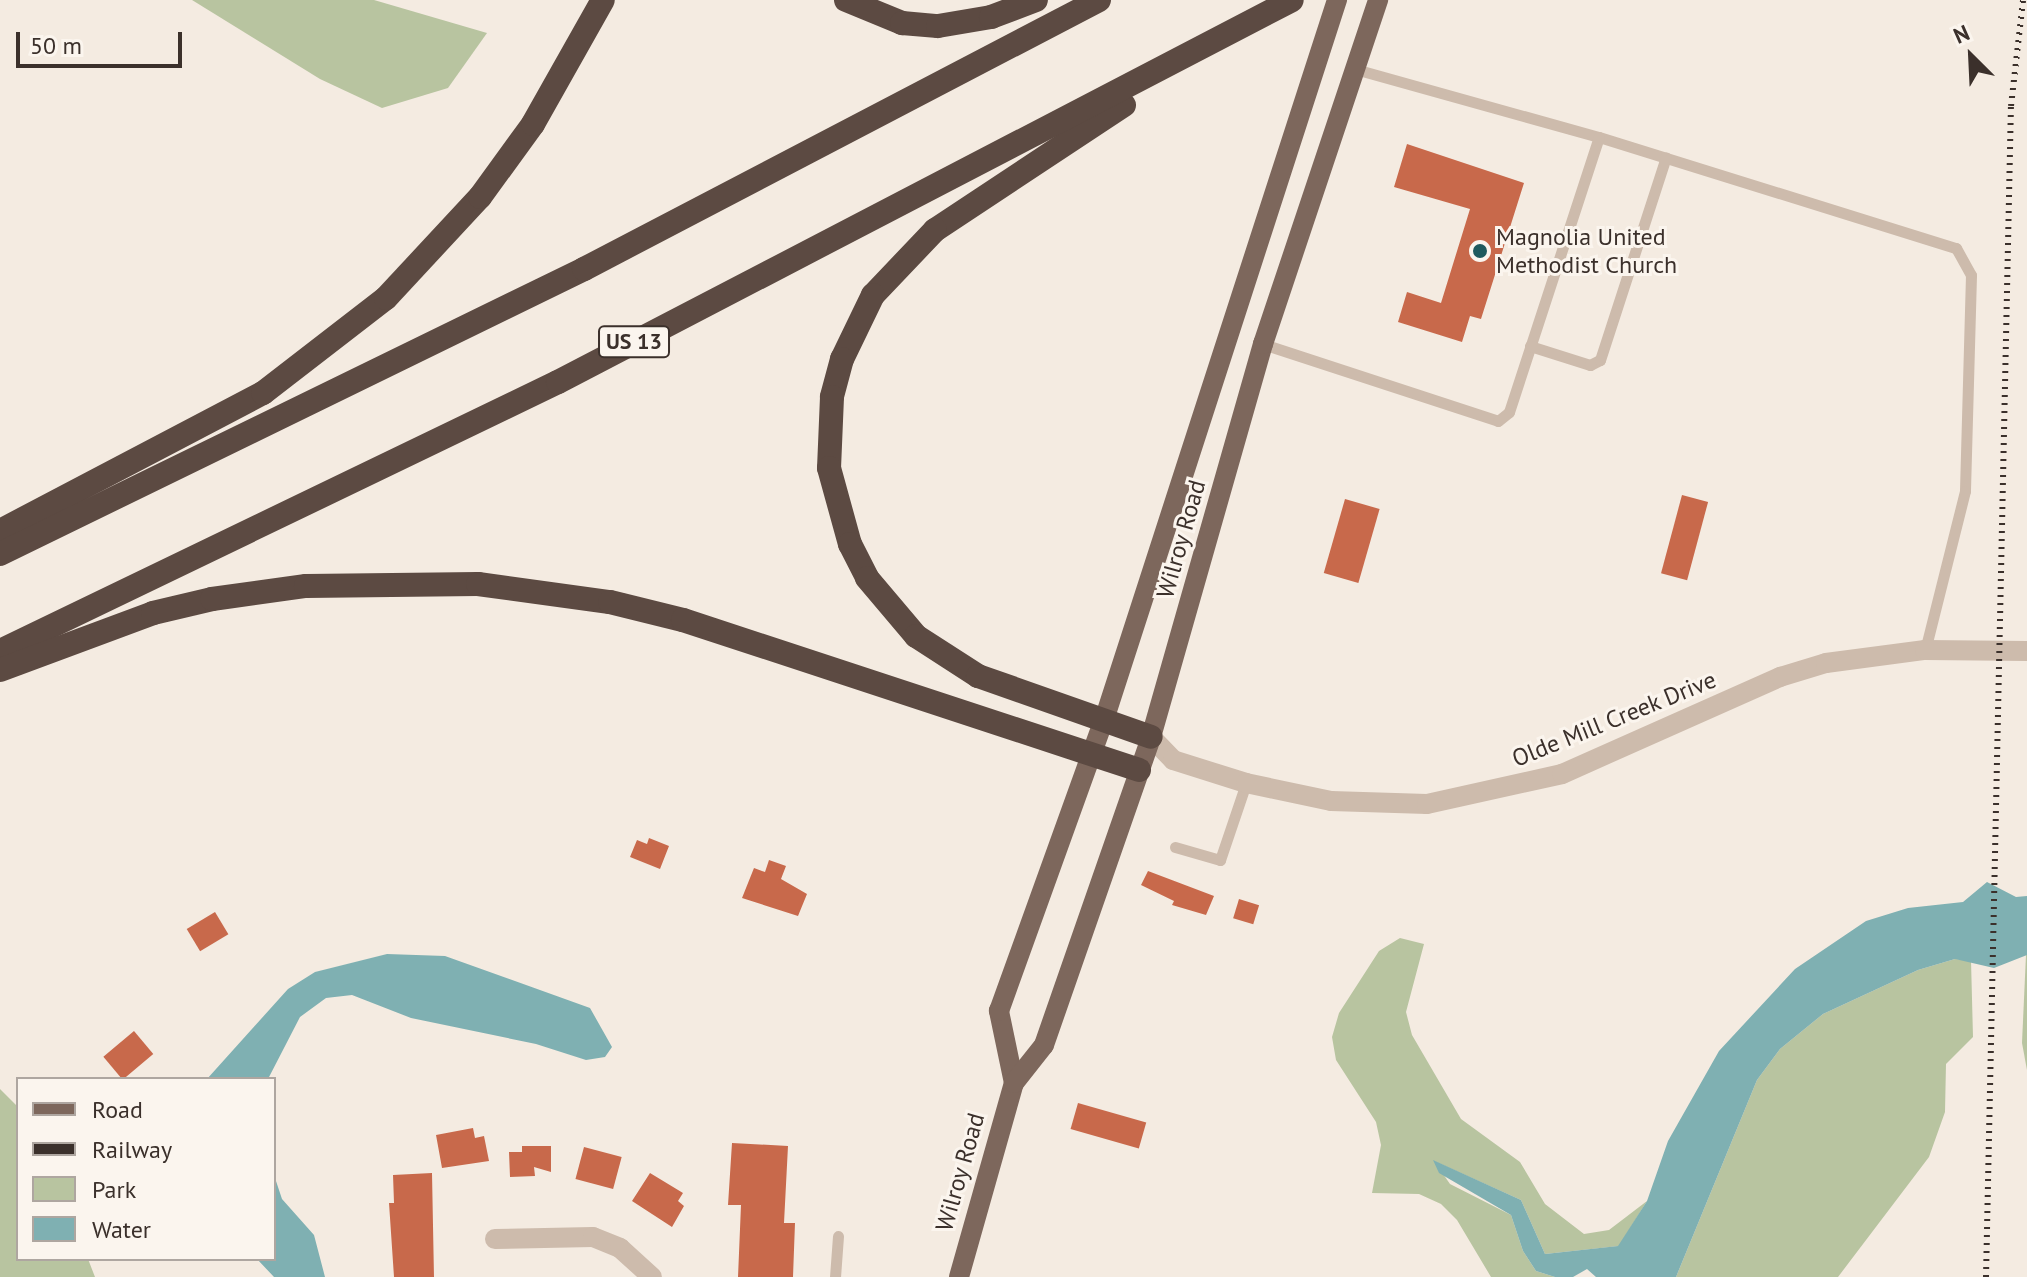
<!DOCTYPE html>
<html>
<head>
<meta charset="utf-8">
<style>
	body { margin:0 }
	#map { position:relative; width:2027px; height:1277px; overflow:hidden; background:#f4ebe1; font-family:"PT Sans",sans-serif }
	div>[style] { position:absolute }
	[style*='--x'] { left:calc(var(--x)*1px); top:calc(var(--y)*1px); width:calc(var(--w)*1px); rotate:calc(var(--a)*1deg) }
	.green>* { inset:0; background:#b8c4a0 }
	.water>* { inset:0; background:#7fb0b2 }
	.building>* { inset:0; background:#c8694b; transform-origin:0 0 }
	.lane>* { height:11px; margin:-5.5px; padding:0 5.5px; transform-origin:5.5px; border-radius:5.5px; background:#cdbbac }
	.street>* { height:20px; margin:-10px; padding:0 10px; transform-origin:10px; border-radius:10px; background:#cdbbac }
	.primary>* { height:20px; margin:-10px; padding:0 10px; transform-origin:10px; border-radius:10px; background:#7d675c }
	.highway>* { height:24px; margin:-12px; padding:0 12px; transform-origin:12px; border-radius:12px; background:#5c4a42 }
	.rail>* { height:6px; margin-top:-3px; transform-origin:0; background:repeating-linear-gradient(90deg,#3b302b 0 2px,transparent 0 8px) }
	.dots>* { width:22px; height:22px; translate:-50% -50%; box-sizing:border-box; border:4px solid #fbf5ee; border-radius:50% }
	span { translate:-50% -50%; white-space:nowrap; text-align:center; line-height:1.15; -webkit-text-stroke:6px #fbf5ee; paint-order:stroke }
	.shield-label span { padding:2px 6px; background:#fbf5ee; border:2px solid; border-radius:6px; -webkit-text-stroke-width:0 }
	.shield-label { font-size:22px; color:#3b302b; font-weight:700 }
	.poi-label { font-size:24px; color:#3b302b }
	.left { translate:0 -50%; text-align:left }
	.street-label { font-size:24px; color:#3b302b }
	.legend { position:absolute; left:16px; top:1077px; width:260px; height:184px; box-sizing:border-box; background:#fbf5ee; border:2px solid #aea6a0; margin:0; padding:10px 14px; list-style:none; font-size:24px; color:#3b302b }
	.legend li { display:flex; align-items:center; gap:16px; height:40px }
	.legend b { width:40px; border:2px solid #aea6a0 }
	.north { position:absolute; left:1931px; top:16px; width:80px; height:80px; -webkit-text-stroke:6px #fbf5ee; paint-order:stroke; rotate:336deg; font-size:22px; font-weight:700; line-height:32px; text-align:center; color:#3b302b }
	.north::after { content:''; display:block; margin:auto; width:28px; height:36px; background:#3b302b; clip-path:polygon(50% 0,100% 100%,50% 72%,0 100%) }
	.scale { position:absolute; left:16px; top:32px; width:166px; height:36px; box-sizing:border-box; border:4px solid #3b302b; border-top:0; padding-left:10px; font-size:24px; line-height:28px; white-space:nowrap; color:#3b302b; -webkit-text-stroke:6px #fbf5ee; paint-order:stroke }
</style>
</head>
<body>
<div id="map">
	<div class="green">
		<i style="clip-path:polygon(192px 0,374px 0,487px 33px,448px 88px,382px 108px,320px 79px)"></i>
		<i style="clip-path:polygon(1400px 938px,1424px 944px,1406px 1012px,1412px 1035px,1461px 1119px,1520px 1162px,1545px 1204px,1584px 1234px,1609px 1230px,1647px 1201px,1619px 1246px,1545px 1254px,1521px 1200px,1434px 1161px,1450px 1184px,1511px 1215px,1523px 1251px,1536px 1271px,1555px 1277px,1491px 1277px,1457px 1220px,1441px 1204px,1419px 1194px,1372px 1193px,1381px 1145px,1376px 1122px,1336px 1060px,1332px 1037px,1339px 1013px,1379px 951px)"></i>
		<i style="clip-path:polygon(2026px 955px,2027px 955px,2027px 1070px,2022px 1043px)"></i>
		<i style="clip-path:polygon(1955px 959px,1971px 960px,1973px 1037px,1946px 1064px,1945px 1112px,1929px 1157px,1838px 1277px,1676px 1277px,1757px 1080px,1780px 1049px,1823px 1014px,1918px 970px)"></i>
		<i style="clip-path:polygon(0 1089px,18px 1107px,18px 1259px,88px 1259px,95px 1277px,0 1277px)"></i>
	</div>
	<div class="water">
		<i style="clip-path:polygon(1987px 882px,2016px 897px,2027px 896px,2027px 955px,1994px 968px,1955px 959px,1918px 970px,1823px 1014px,1780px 1049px,1757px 1080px,1676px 1277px,1596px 1277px,1587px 1269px,1573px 1277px,1555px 1277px,1536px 1271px,1523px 1251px,1511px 1215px,1439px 1173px,1433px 1160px,1521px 1200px,1545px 1254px,1618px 1246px,1647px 1201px,1668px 1141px,1719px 1051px,1795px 969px,1866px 921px,1908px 908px,1963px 902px)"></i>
		<i style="clip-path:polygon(387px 954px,445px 956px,590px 1008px,612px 1047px,605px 1057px,586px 1060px,536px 1044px,411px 1018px,352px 995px,326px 998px,300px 1017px,268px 1079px,207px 1079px,288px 989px,315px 972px)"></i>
		<i style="clip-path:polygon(274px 1175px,282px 1199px,314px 1235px,325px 1277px,274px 1277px,257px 1259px,274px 1259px)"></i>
	</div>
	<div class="building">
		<i style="clip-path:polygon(1407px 144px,1524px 183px,1481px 319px,1470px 316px,1462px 342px,1398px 322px,1407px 292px,1441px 303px,1470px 209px,1394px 187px)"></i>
		<i style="left:1682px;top:495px;width:27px;height:81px;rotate:15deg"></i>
		<i style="left:1345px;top:499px;width:36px;height:77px;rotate:16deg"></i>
		<i style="clip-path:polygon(649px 838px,669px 846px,660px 869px,630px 857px,637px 840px,647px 844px)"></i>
		<i style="clip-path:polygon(769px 860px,786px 866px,781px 879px,807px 894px,798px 916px,742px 898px,754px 868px,765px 872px)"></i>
		<i style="clip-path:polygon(1148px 871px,1214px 896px,1206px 915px,1172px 905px,1174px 901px,1141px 885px)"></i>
		<i style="left:1239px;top:899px;width:21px;height:20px;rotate:17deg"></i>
		<i style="left:215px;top:912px;width:26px;height:33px;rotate:59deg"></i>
		<i style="left:134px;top:1031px;width:30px;height:40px;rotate:50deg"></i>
		<i style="left:1078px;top:1103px;width:71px;height:27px;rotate:16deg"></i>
		<i style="clip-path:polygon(473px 1128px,475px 1138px,484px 1136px,489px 1161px,442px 1168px,436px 1135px)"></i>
		<i style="clip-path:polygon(732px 1143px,788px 1146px,784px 1223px,795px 1223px,793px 1277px,738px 1277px,741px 1205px,728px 1205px)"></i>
		<i style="clip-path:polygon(522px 1146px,551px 1146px,551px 1172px,534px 1167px,535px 1176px,510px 1177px,509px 1152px,522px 1152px)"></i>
		<i style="left:584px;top:1147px;width:39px;height:33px;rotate:15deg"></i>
		<i style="clip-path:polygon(432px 1173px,434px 1277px,394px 1277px,389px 1203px,394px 1203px,393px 1175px)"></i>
		<i style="clip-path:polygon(650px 1173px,683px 1193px,678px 1201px,684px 1206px,672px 1227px,632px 1201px)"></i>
	</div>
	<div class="lane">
		<i style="--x:1355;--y:69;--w:253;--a:15.6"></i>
		<i style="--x:1599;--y:137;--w:374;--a:17.3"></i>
		<i style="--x:1956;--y:248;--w:31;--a:61"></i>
		<i style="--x:1971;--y:275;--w:216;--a:91.6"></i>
		<i style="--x:1965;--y:491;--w:164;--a:104.1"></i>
		<i style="--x:1263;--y:344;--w:247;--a:18.1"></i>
		<i style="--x:1498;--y:421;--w:14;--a:-39"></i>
		<i style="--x:1509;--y:412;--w:289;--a:-71.9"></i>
		<i style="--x:1530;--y:346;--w:63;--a:17.6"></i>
		<i style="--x:1590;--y:365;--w:11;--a:-27"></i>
		<i style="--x:1600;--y:360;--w:213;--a:-72"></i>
		<i style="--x:1175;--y:847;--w:47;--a:16.1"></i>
		<i style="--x:1220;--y:860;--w:81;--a:-71.3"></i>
		<i style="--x:835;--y:1277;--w:41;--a:-85.8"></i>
	</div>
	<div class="street">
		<i style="--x:1151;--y:737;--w:32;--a:46"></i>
		<i style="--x:1173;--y:760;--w:77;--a:17.5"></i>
		<i style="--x:1246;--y:783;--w:87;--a:12"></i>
		<i style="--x:1331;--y:801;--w:96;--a:1.8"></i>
		<i style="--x:1427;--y:804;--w:138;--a:-12.5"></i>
		<i style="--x:1562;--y:774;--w:239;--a:-24"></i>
		<i style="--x:1780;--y:677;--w:48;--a:-16.9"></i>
		<i style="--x:1826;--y:663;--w:100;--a:-7.5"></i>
		<i style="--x:1925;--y:650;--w:102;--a:0.6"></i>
		<i style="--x:495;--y:1239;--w:98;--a:-1.2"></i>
		<i style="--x:593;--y:1237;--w:29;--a:22"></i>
		<i style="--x:620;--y:1248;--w:43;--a:42.2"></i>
	</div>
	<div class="primary">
		<i style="--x:1014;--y:1083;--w:74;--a:-101.8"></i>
		<i style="--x:999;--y:1011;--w:309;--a:-70.2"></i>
		<i style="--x:1104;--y:720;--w:757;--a:-72.07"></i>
		<i style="--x:959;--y:1277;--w:202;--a:-74.2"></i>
		<i style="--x:1014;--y:1083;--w:48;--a:-51.7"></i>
		<i style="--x:1044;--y:1045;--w:326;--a:-70.8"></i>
		<i style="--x:1151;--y:737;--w:409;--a:-74.1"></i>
		<i style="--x:1263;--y:344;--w:363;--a:-71.5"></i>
	</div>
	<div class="highway">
		<i style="--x:846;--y:0;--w:61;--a:22.3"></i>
		<i style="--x:902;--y:23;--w:36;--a:5"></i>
		<i style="--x:938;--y:26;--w:54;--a:-9.6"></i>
		<i style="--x:991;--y:17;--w:48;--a:-20.7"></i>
		<i style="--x:1124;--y:105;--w:227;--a:146.5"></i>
		<i style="--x:935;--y:230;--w:90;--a:133.6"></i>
		<i style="--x:873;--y:295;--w:71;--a:115.8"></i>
		<i style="--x:842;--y:359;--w:39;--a:105"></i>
		<i style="--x:832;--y:397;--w:71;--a:92.4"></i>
		<i style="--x:829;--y:468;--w:79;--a:74.6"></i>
		<i style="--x:850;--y:544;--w:38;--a:63"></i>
		<i style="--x:867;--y:578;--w:76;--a:49.8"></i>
		<i style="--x:916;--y:636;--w:74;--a:32.8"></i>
		<i style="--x:978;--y:676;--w:183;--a:19.4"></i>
		<i style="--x:0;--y:531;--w:297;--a:-27.7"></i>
		<i style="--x:263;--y:393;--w:155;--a:-37.7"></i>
		<i style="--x:386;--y:298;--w:138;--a:-47.1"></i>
		<i style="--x:480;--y:197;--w:90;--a:-54"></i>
		<i style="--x:533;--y:124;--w:142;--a:-60.6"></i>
		<i style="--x:0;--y:554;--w:650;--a:-26.01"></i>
		<i style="--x:584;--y:269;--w:581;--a:-27.58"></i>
		<i style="--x:0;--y:651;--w:619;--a:-25.74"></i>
		<i style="--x:558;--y:382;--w:827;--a:-27.49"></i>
		<i style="--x:0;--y:670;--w:163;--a:-20.4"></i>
		<i style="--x:153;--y:613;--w:61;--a:-13.3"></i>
		<i style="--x:212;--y:599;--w:95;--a:-7.9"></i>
		<i style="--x:306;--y:586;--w:172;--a:-0.7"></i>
		<i style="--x:478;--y:584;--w:133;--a:7.8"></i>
		<i style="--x:610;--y:602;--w:75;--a:13.9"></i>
		<i style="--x:683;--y:620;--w:480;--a:18.2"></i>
	</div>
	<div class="rail">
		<i style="--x:1986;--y:1277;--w:1171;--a:-88.78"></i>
		<i style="--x:2011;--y:106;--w:107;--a:-83.5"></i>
	</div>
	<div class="dots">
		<i style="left:1480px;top:251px;background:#1f5a5e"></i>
	</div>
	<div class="shield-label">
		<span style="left:634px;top:342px">US 13</span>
	</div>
	<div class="poi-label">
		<span class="left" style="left:1496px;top:251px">Magnolia United<br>Methodist Church</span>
	</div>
	<div class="street-label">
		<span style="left:1181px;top:539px;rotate:-74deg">Wilroy Road</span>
		<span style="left:1614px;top:719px;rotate:-22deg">Olde Mill Creek Drive</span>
		<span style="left:960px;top:1172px;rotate:-74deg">Wilroy Road</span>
	</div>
	<ul class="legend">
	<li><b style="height:10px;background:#7d675c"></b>Road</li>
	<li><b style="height:10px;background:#3b302b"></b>Railway</li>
	<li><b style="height:22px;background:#b8c4a0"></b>Park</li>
	<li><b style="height:22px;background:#7fb0b2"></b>Water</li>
	</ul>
	<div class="north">N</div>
	<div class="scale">50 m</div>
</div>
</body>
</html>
